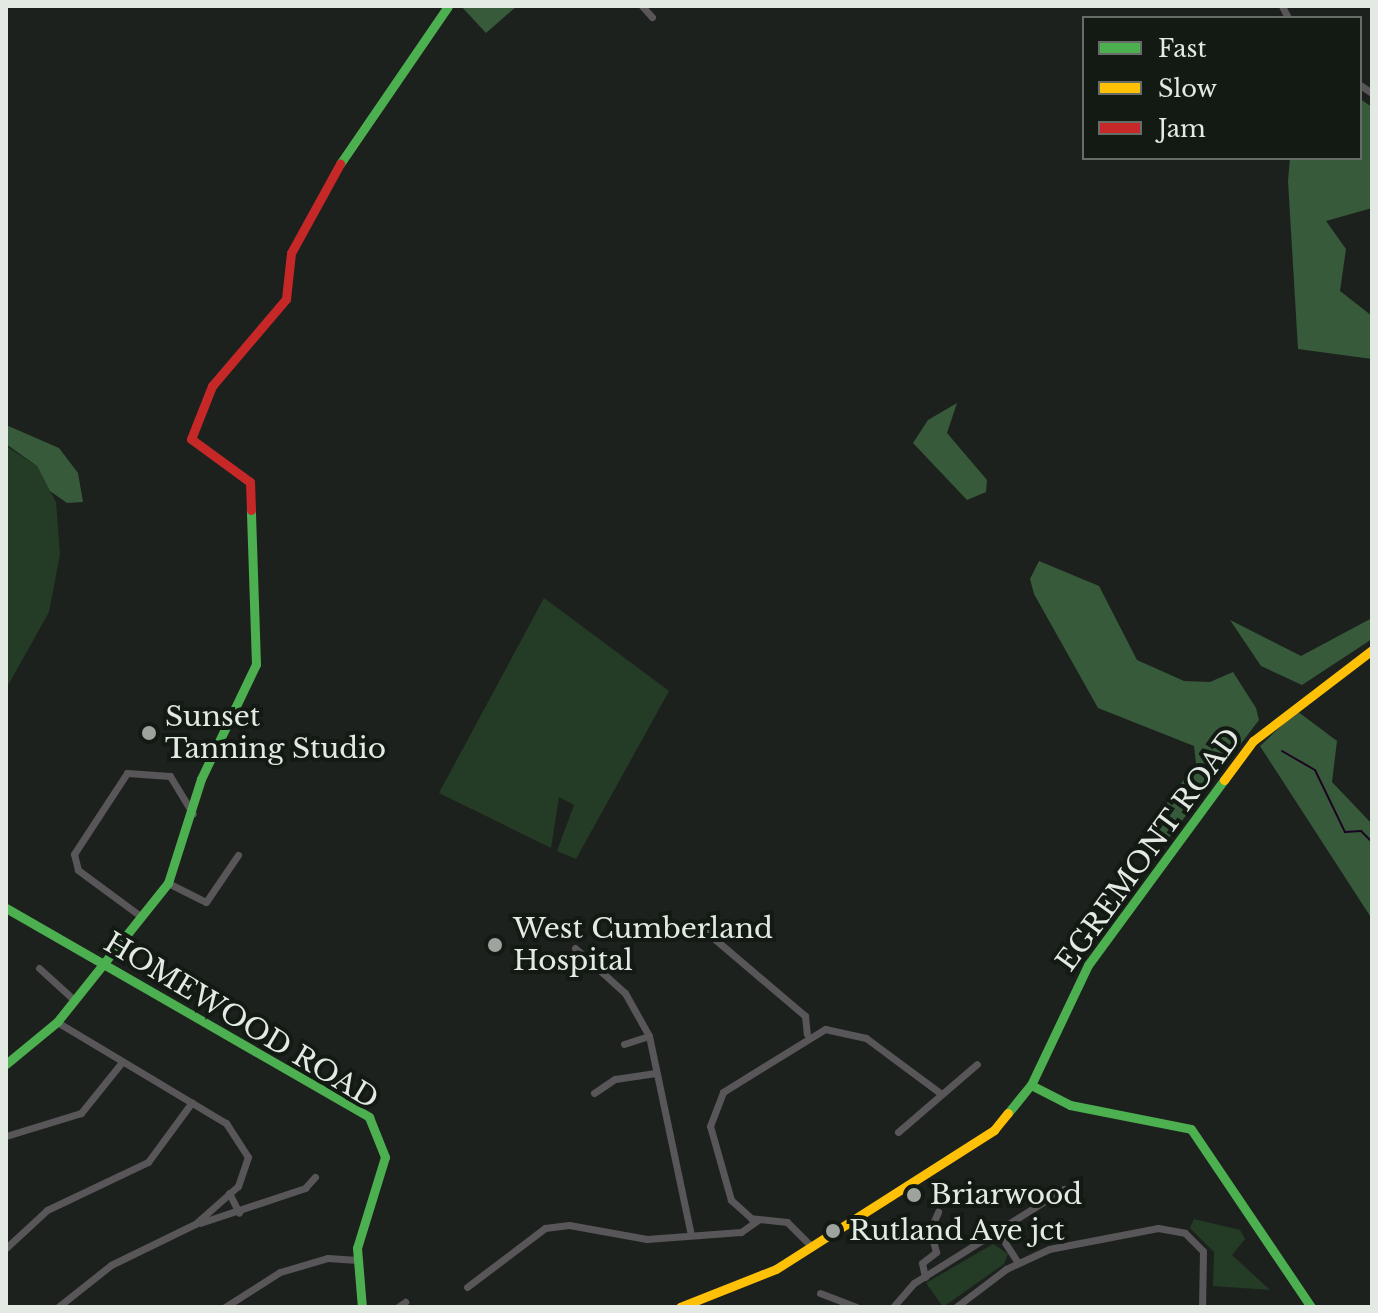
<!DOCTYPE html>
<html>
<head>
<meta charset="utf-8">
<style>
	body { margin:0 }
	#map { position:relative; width:1378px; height:1313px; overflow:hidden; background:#1d211d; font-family:"Libre Baskerville",serif }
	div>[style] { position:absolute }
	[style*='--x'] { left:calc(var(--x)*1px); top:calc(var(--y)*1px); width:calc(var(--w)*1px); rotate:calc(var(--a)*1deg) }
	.green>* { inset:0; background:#243b26 }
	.forest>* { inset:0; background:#375a3a }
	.stream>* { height:2px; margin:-1px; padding:0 1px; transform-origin:1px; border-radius:1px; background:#1a0420 }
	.street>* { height:7px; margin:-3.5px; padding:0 3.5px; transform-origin:3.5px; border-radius:3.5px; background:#585658 }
	.fast>* { height:9px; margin:-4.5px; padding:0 4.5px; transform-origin:4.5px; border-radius:4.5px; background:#4caf50 }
	.slow>* { height:9px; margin:-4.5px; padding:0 4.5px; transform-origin:4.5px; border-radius:4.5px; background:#ffc107 }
	.jam>* { height:9px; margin:-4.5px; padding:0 4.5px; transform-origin:4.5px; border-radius:4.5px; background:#c62828 }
	.dots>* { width:22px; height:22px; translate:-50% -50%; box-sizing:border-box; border:4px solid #121a13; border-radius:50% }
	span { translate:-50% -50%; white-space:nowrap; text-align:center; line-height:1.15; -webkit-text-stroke:8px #121a13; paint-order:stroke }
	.poi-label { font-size:28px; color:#e3e9e3 }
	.left { translate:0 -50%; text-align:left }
	.street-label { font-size:28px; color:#e3e9e3 }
	.frame { position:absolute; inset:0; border:8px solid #e3e9e3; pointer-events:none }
	.legend { position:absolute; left:1082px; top:16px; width:280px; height:144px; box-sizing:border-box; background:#121a13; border:2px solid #666d66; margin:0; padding:10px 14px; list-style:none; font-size:24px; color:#e3e9e3 }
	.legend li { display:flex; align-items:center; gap:16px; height:40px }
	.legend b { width:40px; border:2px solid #666d66 }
</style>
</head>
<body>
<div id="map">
	<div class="green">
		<i style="clip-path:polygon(6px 446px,37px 466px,56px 502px,60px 554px,49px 612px,6px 689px)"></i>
		<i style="clip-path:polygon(544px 598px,669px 691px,576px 859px,557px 851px,574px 805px,559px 797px,551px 848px,439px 793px)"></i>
		<i style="clip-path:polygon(1194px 1219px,1240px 1230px,1245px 1239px,1232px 1255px,1270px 1290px,1213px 1286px,1214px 1252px,1190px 1228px)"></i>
		<i style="clip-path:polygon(993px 1244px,1008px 1254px,1004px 1264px,943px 1307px,926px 1283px)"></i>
	</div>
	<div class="forest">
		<i style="clip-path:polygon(461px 6px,517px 6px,486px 33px)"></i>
		<i style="clip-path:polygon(1360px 99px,1372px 107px,1372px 208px,1326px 221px,1346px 249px,1340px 291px,1372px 316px,1372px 359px,1298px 349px,1288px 181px,1290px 158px,1360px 158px)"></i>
		<i style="clip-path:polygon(957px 403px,947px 433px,987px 480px,986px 492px,967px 500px,913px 443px,928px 420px)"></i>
		<i style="clip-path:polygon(6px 425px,59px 448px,78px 473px,83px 502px,67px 503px,50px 491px,37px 466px,6px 444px)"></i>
		<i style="clip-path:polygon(1039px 561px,1099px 586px,1137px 660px,1184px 681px,1210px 682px,1233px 672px,1256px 708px,1259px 720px,1168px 839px,1153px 840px,1150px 827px,1196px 763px,1194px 746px,1098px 708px,1034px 594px,1030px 579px)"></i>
		<i style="clip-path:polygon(1372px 618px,1372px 639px,1302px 685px,1261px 666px,1230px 620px,1301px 656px)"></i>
		<i style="clip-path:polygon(1297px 711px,1337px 741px,1332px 782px,1372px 824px,1372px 919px,1260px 746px)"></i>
	</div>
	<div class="stream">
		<i style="--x:1282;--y:751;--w:38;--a:30"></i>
		<i style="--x:1315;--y:770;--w:69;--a:64.2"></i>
		<i style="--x:1345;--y:832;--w:16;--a:-4"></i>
		<i style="--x:1361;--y:831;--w:16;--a:45"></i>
	</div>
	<div class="street">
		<i style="--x:642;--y:6;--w:15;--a:48"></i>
		<i style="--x:1282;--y:6;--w:13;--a:63"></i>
		<i style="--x:1360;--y:85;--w:14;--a:34"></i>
		<i style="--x:168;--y:883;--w:42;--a:26.6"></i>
		<i style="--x:206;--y:902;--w:57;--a:-55.8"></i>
		<i style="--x:139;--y:915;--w:76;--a:-143.6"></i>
		<i style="--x:78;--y:870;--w:16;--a:-104"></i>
		<i style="--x:74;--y:854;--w:97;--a:-56.8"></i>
		<i style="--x:127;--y:773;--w:43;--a:4"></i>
		<i style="--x:170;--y:776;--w:44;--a:58.8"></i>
		<i style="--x:697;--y:924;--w:142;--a:40.4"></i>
		<i style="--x:805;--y:1016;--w:18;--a:84"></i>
		<i style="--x:575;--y:948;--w:67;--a:42"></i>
		<i style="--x:625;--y:993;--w:49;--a:60.8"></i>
		<i style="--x:649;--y:1036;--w:203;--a:78.1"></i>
		<i style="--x:39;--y:968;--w:47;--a:42.4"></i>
		<i style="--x:57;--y:1022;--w:197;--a:30.9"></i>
		<i style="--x:226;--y:1123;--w:40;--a:57.1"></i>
		<i style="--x:248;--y:1157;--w:31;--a:109"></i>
		<i style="--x:238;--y:1186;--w:57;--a:138.5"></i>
		<i style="--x:195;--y:1224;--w:93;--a:154"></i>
		<i style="--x:111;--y:1265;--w:68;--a:141.6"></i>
		<i style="--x:624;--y:1044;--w:26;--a:-18"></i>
		<i style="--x:594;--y:1093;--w:25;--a:-34"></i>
		<i style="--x:615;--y:1079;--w:41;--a:-8.3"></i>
		<i style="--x:898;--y:1132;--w:104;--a:-40.7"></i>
		<i style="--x:6;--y:1136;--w:78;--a:-17"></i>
		<i style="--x:81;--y:1113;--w:65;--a:-51.2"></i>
		<i style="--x:229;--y:1193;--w:22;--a:63"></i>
		<i style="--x:200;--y:1223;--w:111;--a:-18.4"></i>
		<i style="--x:305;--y:1188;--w:15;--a:-48"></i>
		<i style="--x:1000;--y:1235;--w:33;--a:57"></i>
		<i style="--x:812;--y:1247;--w:35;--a:-135"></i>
		<i style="--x:787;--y:1222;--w:36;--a:-174"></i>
		<i style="--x:751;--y:1218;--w:27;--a:-138"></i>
		<i style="--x:731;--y:1200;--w:77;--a:-105.8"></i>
		<i style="--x:710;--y:1126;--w:36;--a:-69"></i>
		<i style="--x:723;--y:1092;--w:120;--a:-31.7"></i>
		<i style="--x:825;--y:1029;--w:42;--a:12.4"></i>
		<i style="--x:866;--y:1038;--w:92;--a:36.6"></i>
		<i style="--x:6;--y:1248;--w:56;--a:-42.8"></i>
		<i style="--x:47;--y:1210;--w:112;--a:-25.4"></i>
		<i style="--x:148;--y:1162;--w:74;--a:-53.7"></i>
		<i style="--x:925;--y:1277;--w:14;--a:-102"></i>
		<i style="--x:922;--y:1263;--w:18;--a:-38"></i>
		<i style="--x:936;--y:1252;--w:23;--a:-105"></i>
		<i style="--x:930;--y:1230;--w:20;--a:-66"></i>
		<i style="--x:467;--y:1287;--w:98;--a:-37.1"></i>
		<i style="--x:545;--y:1228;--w:24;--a:-7"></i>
		<i style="--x:569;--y:1225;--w:79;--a:10.2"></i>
		<i style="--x:647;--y:1239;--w:94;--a:-4.3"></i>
		<i style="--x:741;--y:1232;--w:21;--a:-35"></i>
		<i style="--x:820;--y:1293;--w:39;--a:21"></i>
		<i style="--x:225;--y:1307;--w:65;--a:-32.5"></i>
		<i style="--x:280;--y:1272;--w:50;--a:-16.3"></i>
		<i style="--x:328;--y:1258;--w:29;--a:4"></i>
		<i style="--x:398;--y:1307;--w:9;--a:-36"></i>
		<i style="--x:893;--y:1307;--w:32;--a:-49"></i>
		<i style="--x:914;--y:1283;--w:177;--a:-32.1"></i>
		<i style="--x:956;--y:1307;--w:63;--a:-37.2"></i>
		<i style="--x:1006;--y:1269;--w:47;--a:-24.9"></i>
		<i style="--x:1049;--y:1249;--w:111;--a:-10.9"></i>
		<i style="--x:1158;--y:1228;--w:27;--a:10"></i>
		<i style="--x:1185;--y:1233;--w:25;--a:45"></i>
		<i style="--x:1203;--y:1251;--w:56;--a:91"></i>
	</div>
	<div class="fast">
		<i style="--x:340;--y:164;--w:191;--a:-55.6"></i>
		<i style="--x:6;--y:908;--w:419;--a:29.9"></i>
		<i style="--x:369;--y:1117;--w:43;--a:68.2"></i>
		<i style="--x:385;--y:1157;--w:95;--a:107.1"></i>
		<i style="--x:357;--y:1248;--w:59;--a:85.2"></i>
		<i style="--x:6;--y:1064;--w:66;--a:-39.5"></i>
		<i style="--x:57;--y:1022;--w:178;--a:-51.4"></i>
		<i style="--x:168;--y:883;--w:109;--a:-72.4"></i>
		<i style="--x:201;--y:779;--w:127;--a:-64.4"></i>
		<i style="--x:256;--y:664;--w:154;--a:-91.9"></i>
		<i style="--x:1031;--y:1085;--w:44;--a:27.1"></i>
		<i style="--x:1070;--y:1105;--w:123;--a:11.2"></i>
		<i style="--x:1191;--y:1129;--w:215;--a:56"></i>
		<i style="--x:1008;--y:1113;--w:36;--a:-51"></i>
		<i style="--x:1031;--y:1085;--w:133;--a:-64.6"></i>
		<i style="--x:1088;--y:965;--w:230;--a:-53.7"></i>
	</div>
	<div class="slow">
		<i style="--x:1224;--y:780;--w:49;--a:-53.4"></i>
		<i style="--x:1253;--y:741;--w:150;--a:-37.4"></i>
		<i style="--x:680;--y:1307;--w:103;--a:-21.6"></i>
		<i style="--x:776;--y:1269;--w:259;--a:-32.5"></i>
		<i style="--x:994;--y:1130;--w:22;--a:-51"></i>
	</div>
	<div class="jam">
		<i style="--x:251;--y:510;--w:28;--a:-92"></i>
		<i style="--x:250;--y:482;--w:73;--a:-143.9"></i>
		<i style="--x:191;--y:439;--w:57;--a:-68.4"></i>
		<i style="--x:212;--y:386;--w:114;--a:-49.6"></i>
		<i style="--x:286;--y:299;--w:46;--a:-83.8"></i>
		<i style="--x:291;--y:253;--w:102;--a:-61.2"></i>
	</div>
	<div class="dots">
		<i style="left:149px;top:733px;background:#9ea39e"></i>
		<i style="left:495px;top:945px;background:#9ea39e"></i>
		<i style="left:914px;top:1195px;background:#9ea39e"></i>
		<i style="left:833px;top:1231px;background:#9ea39e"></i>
	</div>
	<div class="poi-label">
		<span class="left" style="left:165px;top:733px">Sunset<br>Tanning Studio</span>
		<span class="left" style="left:513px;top:945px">West Cumberland<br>Hospital</span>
		<span class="left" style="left:930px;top:1195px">Briarwood</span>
		<span class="left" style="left:849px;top:1231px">Rutland Ave jct</span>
	</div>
	<div class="street-label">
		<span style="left:1149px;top:850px;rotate:-54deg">EGREMONT ROAD</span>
		<span style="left:241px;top:1021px;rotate:31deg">HOMEWOOD ROAD</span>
	</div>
	<div class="frame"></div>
	<ul class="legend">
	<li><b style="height:10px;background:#4caf50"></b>Fast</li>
	<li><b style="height:10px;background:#ffc107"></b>Slow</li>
	<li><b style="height:10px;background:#c62828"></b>Jam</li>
	</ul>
</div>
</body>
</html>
